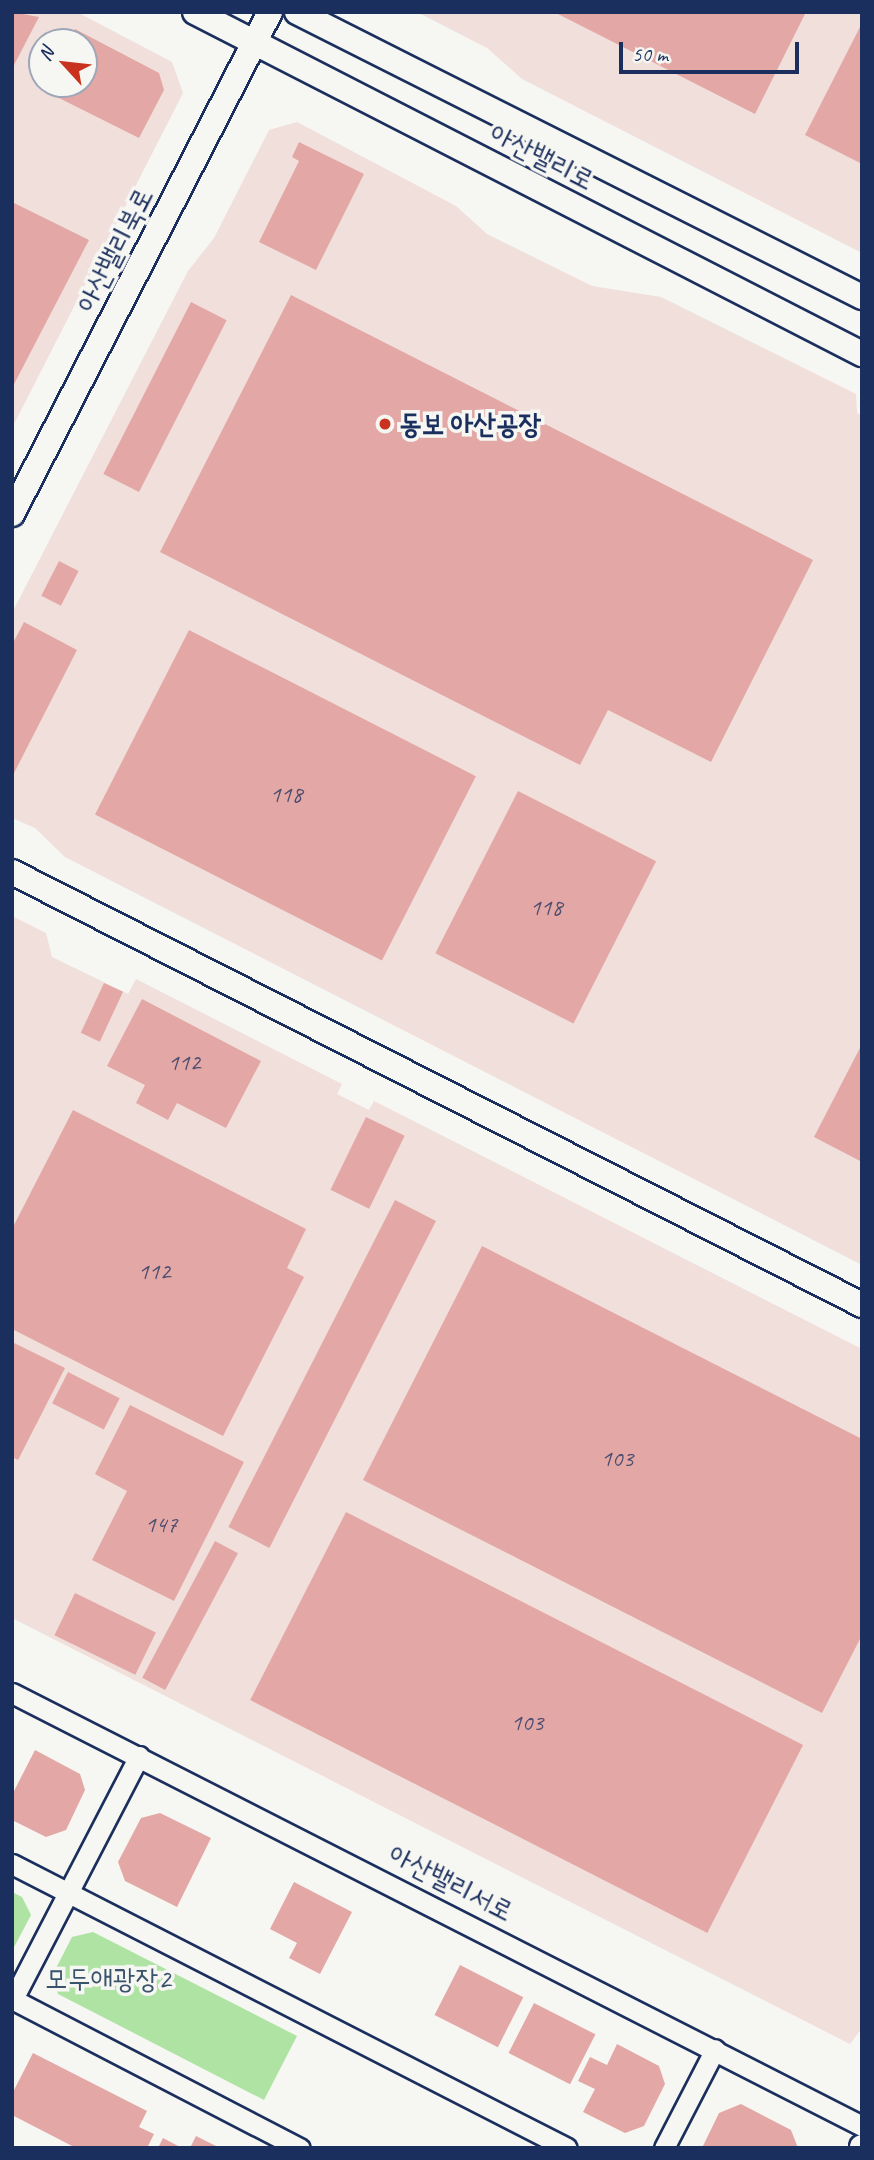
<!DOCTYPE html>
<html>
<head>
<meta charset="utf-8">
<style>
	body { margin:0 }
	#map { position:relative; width:874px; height:2160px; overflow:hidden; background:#f6f6f2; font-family:Caveat,"Poor Story",sans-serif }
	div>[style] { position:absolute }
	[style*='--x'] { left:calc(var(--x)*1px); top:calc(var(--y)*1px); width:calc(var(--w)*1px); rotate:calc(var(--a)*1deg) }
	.built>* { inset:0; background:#f0dfdb }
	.green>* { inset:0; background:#afe3a4 }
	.building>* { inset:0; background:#e3a8a5; transform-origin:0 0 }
	.roads { filter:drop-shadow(2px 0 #1b2f5e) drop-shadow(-2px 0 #1b2f5e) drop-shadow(0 2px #1b2f5e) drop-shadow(0 -2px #1b2f5e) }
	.minor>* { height:19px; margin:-9.5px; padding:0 9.5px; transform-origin:9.5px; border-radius:9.5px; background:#f6f6f2 }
	.tertiary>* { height:24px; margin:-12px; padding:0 12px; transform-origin:12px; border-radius:12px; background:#f6f6f2 }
	.dots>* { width:19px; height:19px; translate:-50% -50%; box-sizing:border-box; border:4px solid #f6f6f2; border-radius:50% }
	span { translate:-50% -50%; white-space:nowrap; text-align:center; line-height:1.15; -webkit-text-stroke:7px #f6f6f2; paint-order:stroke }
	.number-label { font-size:24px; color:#4d4d70 }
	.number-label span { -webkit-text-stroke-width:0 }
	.street-label { font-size:28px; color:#1b2f5e }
	.poi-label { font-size:28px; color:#1b2f5e; font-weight:700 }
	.left { translate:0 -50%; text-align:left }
	.park-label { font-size:28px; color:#39536c }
	.frame { position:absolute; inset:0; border:14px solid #1b2f5e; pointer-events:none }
	.north { position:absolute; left:28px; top:28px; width:70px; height:70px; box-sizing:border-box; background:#f6f6f2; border:2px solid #9ea6b7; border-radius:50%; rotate:297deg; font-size:19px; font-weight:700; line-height:28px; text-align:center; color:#1b2f5e }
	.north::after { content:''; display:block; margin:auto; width:24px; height:32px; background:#c8321e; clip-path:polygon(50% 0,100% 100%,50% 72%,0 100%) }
	.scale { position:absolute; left:619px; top:42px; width:180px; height:32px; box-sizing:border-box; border:4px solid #1b2f5e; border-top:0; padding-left:9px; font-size:21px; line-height:24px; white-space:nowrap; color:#1b2f5e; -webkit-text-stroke:5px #f6f6f2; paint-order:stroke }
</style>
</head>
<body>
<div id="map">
	<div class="built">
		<i style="clip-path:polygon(evenodd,12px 12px,77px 12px,172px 62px,183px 93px,12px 428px,12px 12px,42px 42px,84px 42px,84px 84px,42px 84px,42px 42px)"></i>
		<i style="clip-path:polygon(417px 12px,862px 12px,862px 253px,522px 79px,487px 48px)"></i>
		<i style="clip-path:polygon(297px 122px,456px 206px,487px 234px,592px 286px,661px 297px,856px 394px,857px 413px,862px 416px,862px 1265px,65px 857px,35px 828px,12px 818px,12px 613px,188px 271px,214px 238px,269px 130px)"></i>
		<i style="clip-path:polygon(12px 916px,46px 933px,52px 957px,128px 994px,136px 979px,342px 1084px,337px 1094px,369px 1110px,374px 1101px,862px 1349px,862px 2028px,850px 2044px,12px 1618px)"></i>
	</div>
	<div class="green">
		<i style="clip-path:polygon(12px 1892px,22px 1897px,31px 1915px,12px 1951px)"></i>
		<i style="clip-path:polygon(93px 1932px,297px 2036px,264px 2100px,58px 1994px,52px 1976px,72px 1937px)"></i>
	</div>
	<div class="building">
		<i style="clip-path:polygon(12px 12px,39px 17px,12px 69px)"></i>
		<i style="clip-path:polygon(554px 12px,806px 12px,755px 114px)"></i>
		<i style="clip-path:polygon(862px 23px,862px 164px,805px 135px)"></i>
		<i style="clip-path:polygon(75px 29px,159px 73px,164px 90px,139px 138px,43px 90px,46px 84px,84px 84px,84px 42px,68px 42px)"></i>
		<i style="clip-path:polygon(299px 142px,364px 174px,316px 270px,259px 242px,299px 161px,292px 157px)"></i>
		<i style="clip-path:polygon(12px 202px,89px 240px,12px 388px)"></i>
		<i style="clip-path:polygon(291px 295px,813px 560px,711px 762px,608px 710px,580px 765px,160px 552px)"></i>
		<i style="left:191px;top:302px;width:40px;height:193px;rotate:27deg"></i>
		<i style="left:59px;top:561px;width:22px;height:39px;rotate:27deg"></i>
		<i style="clip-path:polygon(24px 622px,77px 650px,12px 777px,12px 645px)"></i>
		<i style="left:189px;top:630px;width:322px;height:207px;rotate:27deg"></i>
		<i style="left:518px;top:791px;width:155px;height:182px;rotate:27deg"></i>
		<i style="left:104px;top:983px;width:21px;height:55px;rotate:25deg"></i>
		<i style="clip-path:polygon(142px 999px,261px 1061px,226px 1128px,177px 1103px,168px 1120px,136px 1103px,145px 1085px,107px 1066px)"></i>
		<i style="clip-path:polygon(862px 1044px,862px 1162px,814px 1137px)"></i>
		<i style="clip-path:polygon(73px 1110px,306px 1229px,287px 1268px,304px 1277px,223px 1436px,12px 1329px,12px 1229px)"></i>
		<i style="left:366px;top:1117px;width:43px;height:81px;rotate:26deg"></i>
		<i style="left:395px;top:1200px;width:46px;height:367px;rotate:27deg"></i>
		<i style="clip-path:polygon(482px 1246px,862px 1439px,862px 1635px,822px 1713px,363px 1480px)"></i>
		<i style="clip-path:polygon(12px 1342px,65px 1368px,18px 1460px,12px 1457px)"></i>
		<i style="left:68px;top:1372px;width:58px;height:35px;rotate:27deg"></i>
		<i style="clip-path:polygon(130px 1405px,244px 1462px,174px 1601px,92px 1560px,127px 1491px,95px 1474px)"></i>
		<i style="left:346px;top:1512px;width:513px;height:211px;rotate:27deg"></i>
		<i style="left:215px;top:1541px;width:26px;height:155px;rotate:28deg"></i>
		<i style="left:75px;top:1593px;width:90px;height:47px;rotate:26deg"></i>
		<i style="clip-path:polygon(35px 1750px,80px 1774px,85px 1790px,66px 1830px,46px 1837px,12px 1820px,12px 1795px)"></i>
		<i style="clip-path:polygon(160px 1813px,211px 1838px,177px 1907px,125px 1881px,118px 1862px,141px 1818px)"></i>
		<i style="clip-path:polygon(294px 1882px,352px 1912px,320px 1974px,289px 1958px,297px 1943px,270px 1929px)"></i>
		<i style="left:460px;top:1965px;width:71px;height:56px;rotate:27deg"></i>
		<i style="left:534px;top:2003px;width:69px;height:56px;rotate:27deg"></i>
		<i style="clip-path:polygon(617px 2044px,659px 2066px,665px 2084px,644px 2126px,625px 2133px,583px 2112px,595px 2089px,578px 2081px,590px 2057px,607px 2065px)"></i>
		<i style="clip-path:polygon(33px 2053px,147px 2111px,139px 2127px,154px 2134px,147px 2148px,76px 2148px,12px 2115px,12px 2094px)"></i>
		<i style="clip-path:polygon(741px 2104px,791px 2130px,798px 2148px,702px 2148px,719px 2113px)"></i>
		<i style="clip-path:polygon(196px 2136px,220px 2148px,190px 2148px)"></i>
		<i style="clip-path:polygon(163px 2138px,182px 2148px,158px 2148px)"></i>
	</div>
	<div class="roads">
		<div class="minor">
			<i style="--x:12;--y:1693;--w:954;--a:26.99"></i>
			<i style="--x:12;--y:1864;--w:623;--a:27.1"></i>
			<i style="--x:12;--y:1999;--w:324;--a:27.4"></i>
			<i style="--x:12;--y:2001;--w:276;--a:-62.6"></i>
			<i style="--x:664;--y:2148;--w:111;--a:-62.7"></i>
		</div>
		<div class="tertiary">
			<i style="--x:195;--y:12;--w:750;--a:27.15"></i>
			<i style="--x:297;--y:12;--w:633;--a:26.77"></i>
			<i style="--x:12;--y:514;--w:564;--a:-62.8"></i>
			<i style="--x:12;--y:872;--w:954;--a:26.99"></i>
			<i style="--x:862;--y:2148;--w:1;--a:-90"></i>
		</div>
	</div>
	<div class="dots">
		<i style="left:385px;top:424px;background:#c8321e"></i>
	</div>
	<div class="number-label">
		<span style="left:286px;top:795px">118</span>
		<span style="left:546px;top:908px">118</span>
		<span style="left:184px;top:1063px">112</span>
		<span style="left:154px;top:1272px">112</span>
		<span style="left:617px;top:1459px">103</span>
		<span style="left:161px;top:1525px">147</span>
		<span style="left:527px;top:1723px">103</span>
	</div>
	<div class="street-label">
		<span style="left:542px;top:157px;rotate:27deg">아산밸리로</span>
		<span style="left:115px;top:250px;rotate:-63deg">아산밸리북로</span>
		<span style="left:451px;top:1883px;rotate:27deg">아산밸리서로</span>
	</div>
	<div class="poi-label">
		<span class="left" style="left:399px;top:424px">동보 아산공장</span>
	</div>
	<div class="park-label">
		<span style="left:108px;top:1979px">모두애광장2</span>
	</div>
	<div class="frame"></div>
	<div class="north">N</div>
	<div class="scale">50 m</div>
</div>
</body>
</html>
